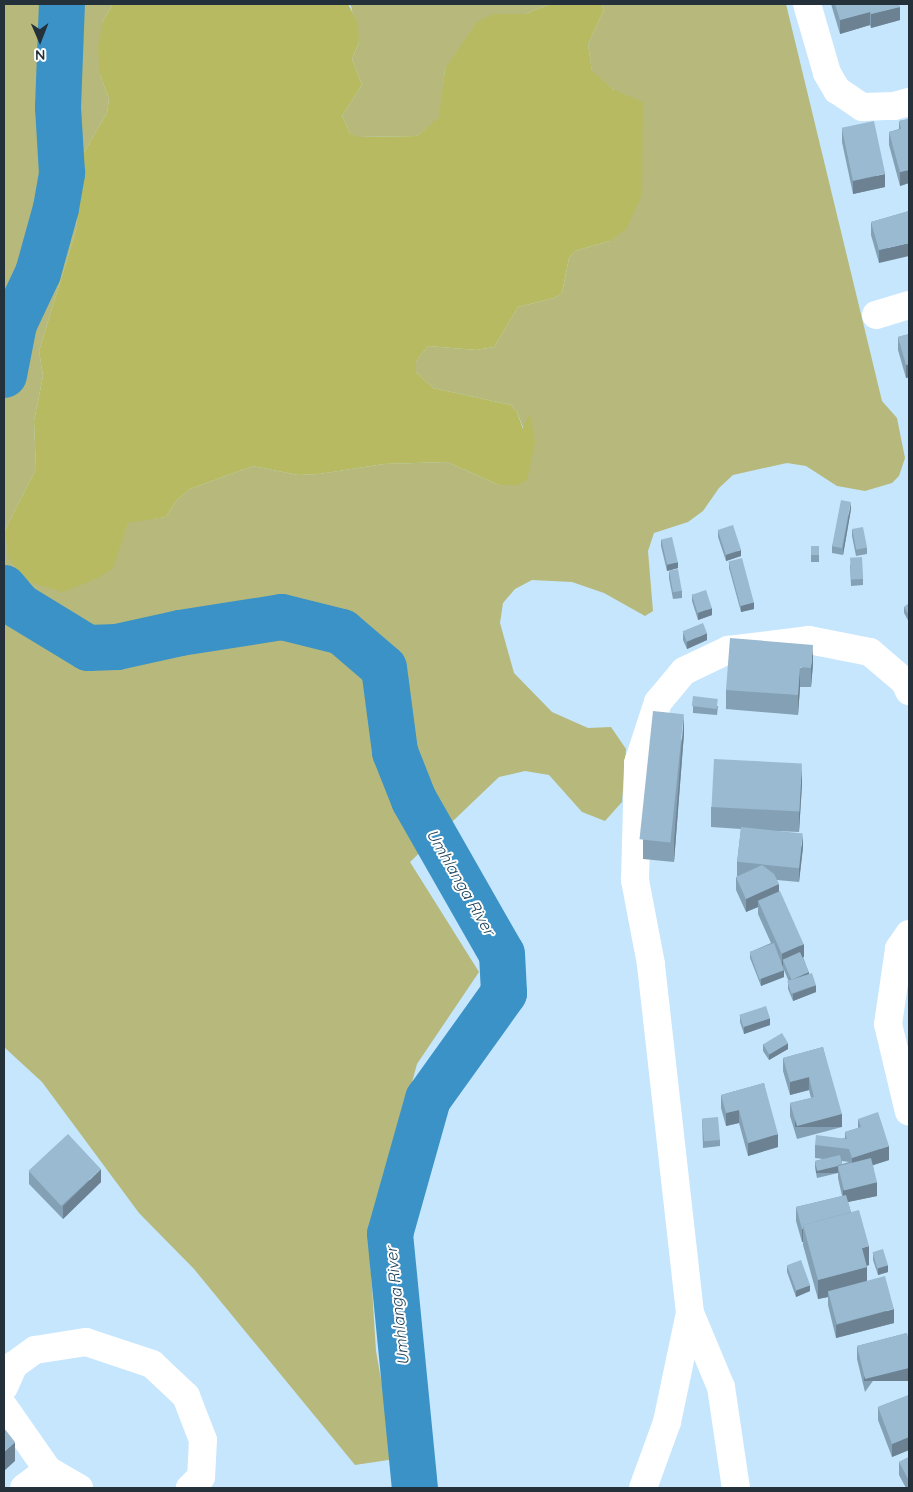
<!DOCTYPE html>
<html>
<head>
<meta charset="utf-8">
<style>
	body { margin:0 }
	#map { position:relative; width:913px; height:1492px; overflow:hidden; background:#c5e6fd; font-family:Quicksand,sans-serif }
	div>[style] { position:absolute }
	[style*='--x'] { left:calc(var(--x)*1px); top:calc(var(--y)*1px); width:calc(var(--w)*1px); rotate:calc(var(--a)*1deg) }
	.green>* { inset:0; background:#b6b97b }
	.forest>* { inset:0; background:#b7ba60 }
	.river>* { height:46px; margin:-23px; padding:0 23px; transform-origin:23px; border-radius:23px; background:#3b92c6 }
	.minor>* { height:28px; margin:-14px; padding:0 14px; transform-origin:14px; border-radius:14px; background:#fff }
	.wall>* { inset:0; background:#84a0b4; transform-origin:0 0 }
	.shaded-wall>* { inset:0; background:#6c8292; transform-origin:0 0 }
	.building>* { inset:0; background:#9abad1; transform-origin:0 0 }
	span { translate:-50% -50%; white-space:nowrap; text-align:center; line-height:1.15; -webkit-text-stroke:4px #fff; paint-order:stroke }
	.water-label { font-size:16px; color:#20445b; font-style:italic }
	.frame { position:absolute; inset:0; border:5px solid #24313a; pointer-events:none }
	.north { position:absolute; left:15px; top:15px; width:50px; height:50px; -webkit-text-stroke:4px #fff; paint-order:stroke; rotate:179deg; font-size:14px; font-weight:700; line-height:20px; text-align:center; color:#24313a }
	.north::after { content:''; display:block; margin:auto; width:18px; height:22px; background:#24313a; clip-path:polygon(50% 0,100% 100%,50% 72%,0 100%) }
</style>
</head>
<body>
<div id="map">
	<div class="green">
		<i style="clip-path:polygon(4px 4px,113px 4px,103px 21px,100px 75px,109px 99px,107px 113px,73px 171px,77px 227px,39px 351px,43px 376px,34px 421px,36px 469px,5px 530px,112px 568px,128px 522px,166px 517px,176px 501px,190px 489px,253px 466px,298px 475px,319px 474px,384px 464px,447px 462px,499px 485px,518px 485px,530px 414px,524px 430px,517px 412px,511px 405px,433px 388px,416px 372px,416px 361px,428px 346px,476px 350px,494px 347px,518px 307px,554px 298px,562px 293px,569px 258px,575px 251px,610px 241px,614px 90px,592px 72px,588px 44px,604px 10px,601px 4px,786px 4px,882px 401px,897px 418px,905px 458px,899px 476px,892px 483px,865px 491px,837px 486px,806px 466px,787px 463px,733px 475px,719px 488px,703px 511px,688px 522px,654px 533px,648px 551px,653px 611px,645px 616px,604px 593px,572px 582px,532px 580px,515px 589px,503px 603px,500px 623px,514px 673px,552px 712px,588px 728px,611px 727px,626px 749px,622px 802px,605px 821px,582px 812px,549px 775px,525px 771px,499px 777px,410px 862px,479px 972px,417px 1064px,369px 1241px,376px 1351px,395px 1459px,355px 1465px,194px 1269px,139px 1213px,42px 1082px,4px 1047px)"></i>
		<i style="clip-path:polygon(348px 4px,550px 4px,525px 14px,494px 14px,445px 69px,440px 117px,417px 136px,358px 137px,350px 133px,342px 116px,362px 85px,352px 59px,359px 42px,351px 6px)"></i>
	</div>
	<div class="forest">
		<i style="clip-path:polygon(113px 4px,348px 4px,358px 23px,359px 42px,352px 59px,362px 85px,342px 116px,350px 133px,359px 137px,417px 136px,439px 117px,445px 69px,477px 22px,494px 14px,525px 14px,550px 4px,601px 4px,604px 10px,588px 44px,592px 71px,614px 90px,643px 102px,642px 195px,626px 229px,610px 241px,575px 251px,569px 258px,562px 293px,554px 298px,518px 307px,494px 347px,476px 350px,428px 346px,416px 361px,416px 372px,433px 388px,511px 405px,517px 412px,523px 429px,530px 413px,535px 443px,527px 480px,518px 485px,499px 485px,447px 462px,384px 464px,319px 474px,298px 475px,253px 466px,190px 489px,176px 501px,166px 517px,128px 523px,113px 568px,98px 578px,63px 592px,27px 581px,9px 559px,5px 530px,36px 469px,34px 421px,43px 376px,39px 351px,77px 227px,73px 171px,107px 113px,109px 99px,100px 75px,98px 47px,103px 21px)"></i>
	</div>
	<div class="river">
		<i style="--x:4;--y:375;--w:52;--a:-78.9"></i>
		<i style="--x:14;--y:324;--w:56;--a:-64.8"></i>
		<i style="--x:38;--y:273;--w:67;--a:-74.5"></i>
		<i style="--x:56;--y:208;--w:36;--a:-80"></i>
		<i style="--x:62;--y:173;--w:66;--a:-93.5"></i>
		<i style="--x:58;--y:107;--w:103;--a:-87.8"></i>
		<i style="--x:4;--y:588;--w:23;--a:50"></i>
		<i style="--x:19;--y:606;--w:81;--a:31.3"></i>
		<i style="--x:88;--y:648;--w:29;--a:-2"></i>
		<i style="--x:117;--y:647;--w:65;--a:-12.5"></i>
		<i style="--x:180;--y:633;--w:103;--a:-8.9"></i>
		<i style="--x:282;--y:617;--w:62;--a:14"></i>
		<i style="--x:342;--y:632;--w:55;--a:40.6"></i>
		<i style="--x:384;--y:668;--w:85;--a:82.5"></i>
		<i style="--x:395;--y:752;--w:52;--a:68.4"></i>
		<i style="--x:414;--y:800;--w:177;--a:60.3"></i>
		<i style="--x:502;--y:954;--w:39;--a:87"></i>
		<i style="--x:504;--y:993;--w:130;--a:125.6"></i>
		<i style="--x:428;--y:1099;--w:140;--a:105.7"></i>
		<i style="--x:390;--y:1234;--w:255;--a:84.4"></i>
	</div>
	<div class="minor">
		<i style="--x:807;--y:4;--w:72;--a:73.8"></i>
		<i style="--x:827;--y:73;--w:20;--a:60"></i>
		<i style="--x:837;--y:90;--w:30;--a:34"></i>
		<i style="--x:862;--y:107;--w:32;--a:-2"></i>
		<i style="--x:894;--y:106;--w:16;--a:-15"></i>
		<i style="--x:876;--y:315;--w:34;--a:-17"></i>
		<i style="--x:909;--y:934;--w:18;--a:124"></i>
		<i style="--x:899;--y:949;--w:76;--a:98.3"></i>
		<i style="--x:888;--y:1024;--w:90;--a:76.6"></i>
		<i style="--x:690;--y:1313;--w:80;--a:67.3"></i>
		<i style="--x:721;--y:1387;--w:102;--a:81.6"></i>
		<i style="--x:4;--y:1387;--w:24;--a:-66"></i>
		<i style="--x:14;--y:1365;--w:26;--a:-36"></i>
		<i style="--x:35;--y:1350;--w:52;--a:-8.9"></i>
		<i style="--x:86;--y:1342;--w:70;--a:18.4"></i>
		<i style="--x:152;--y:1364;--w:47;--a:43.3"></i>
		<i style="--x:186;--y:1396;--w:47;--a:68.9"></i>
		<i style="--x:203;--y:1440;--w:37;--a:93"></i>
		<i style="--x:201;--y:1477;--w:16;--a:135"></i>
		<i style="--x:4;--y:1407;--w:77;--a:55.1"></i>
		<i style="--x:48;--y:1470;--w:36;--a:30"></i>
		<i style="--x:24;--y:1488;--w:30;--a:-37"></i>
		<i style="--x:643;--y:1488;--w:70;--a:-70"></i>
		<i style="--x:667;--y:1422;--w:111;--a:-78.1"></i>
		<i style="--x:690;--y:1313;--w:351;--a:-96.4"></i>
		<i style="--x:651;--y:964;--w:86;--a:-100.8"></i>
		<i style="--x:635;--y:880;--w:117;--a:-88.5"></i>
		<i style="--x:638;--y:763;--w:64;--a:-71.8"></i>
		<i style="--x:658;--y:702;--w:40;--a:-50"></i>
		<i style="--x:684;--y:671;--w:49;--a:-25.5"></i>
		<i style="--x:728;--y:650;--w:82;--a:-7"></i>
		<i style="--x:809;--y:640;--w:62;--a:11.1"></i>
		<i style="--x:870;--y:652;--w:46;--a:40.6"></i>
		<i style="--x:905;--y:682;--w:10;--a:66"></i>
	</div>
	<div class="wall">
		<i style="clip-path:polygon(831px 4px,899px 4px,900px 20px,871px 28px,870px 25px,840px 34px)"></i>
		<i style="clip-path:polygon(909px 119px,909px 183px,900px 186px,889px 145px,889px 132px,899px 129px,899px 121px)"></i>
		<i style="clip-path:polygon(842px 128px,885px 187px,853px 194px,842px 142px)"></i>
		<i style="clip-path:polygon(909px 211px,879px 263px,871px 235px,871px 222px)"></i>
		<i style="clip-path:polygon(909px 334px,909px 377px,906px 378px,898px 350px,898px 337px)"></i>
		<i style="clip-path:polygon(851px 509px,843px 555px,832px 553px,832px 546px)"></i>
		<i style="clip-path:polygon(852px 529px,867px 548px,867px 554px,856px 556px,852px 536px)"></i>
		<i style="clip-path:polygon(718px 530px,741px 556px,726px 561px,718px 537px)"></i>
		<i style="clip-path:polygon(661px 539px,678px 568px,667px 571px,661px 546px)"></i>
		<i style="left:811px;top:546px;width:8px;height:16px"></i>
		<i style="clip-path:polygon(729px 562px,754px 609px,741px 612px,729px 568px)"></i>
		<i style="clip-path:polygon(850px 564px,863px 579px,863px 585px,851px 586px)"></i>
		<i style="clip-path:polygon(669px 571px,682px 591px,682px 598px,673px 599px,669px 578px)"></i>
		<i style="clip-path:polygon(692px 594px,712px 615px,698px 620px,692px 601px)"></i>
		<i style="clip-path:polygon(909px 604px,909px 622px,904px 613px,904px 607px)"></i>
		<i style="clip-path:polygon(683px 633px,707px 640px,687px 649px,683px 640px)"></i>
		<i style="clip-path:polygon(813px 664px,811px 687px,800px 687px,798px 715px,726px 709px,726px 690px)"></i>
		<i style="clip-path:polygon(693px 706px,718px 706px,717px 715px,693px 713px)"></i>
		<i style="clip-path:polygon(684px 733px,674px 862px,643px 859px,643px 840px)"></i>
		<i style="clip-path:polygon(802px 784px,799px 832px,777px 831px,803px 847px,799px 882px,777px 880px,779px 892px,804px 957px,803px 957px,816px 992px,793px 1001px,788px 989px,788px 982px,789px 982px,784px 970px,784px 977px,761px 986px,750px 958px,750px 952px,771px 943px,758px 914px,758px 907px,746px 912px,736px 890px,736px 877px,739px 876px,737px 876px,737px 862px,741px 829px,711px 827px,711px 807px)"></i>
		<i style="clip-path:polygon(740px 1015px,770px 1025px,744px 1034px,740px 1022px)"></i>
		<i style="clip-path:polygon(763px 1044px,788px 1049px,769px 1060px,763px 1051px)"></i>
		<i style="clip-path:polygon(823px 1047px,842px 1127px,797px 1139px,790px 1116px,790px 1103px,811px 1098px,809px 1090px,790px 1095px,783px 1071px,783px 1058px)"></i>
		<i style="clip-path:polygon(764px 1083px,778px 1147px,748px 1156px,739px 1123px,726px 1126px,721px 1108px,721px 1095px)"></i>
		<i style="clip-path:polygon(702px 1119px,720px 1140px,720px 1146px,703px 1148px)"></i>
		<i style="clip-path:polygon(evenodd,858px 1119px,889px 1160px,873px 1165px,877px 1196px,848px 1202px,851px 1212px,869px 1265px,867px 1266px,867px 1281px,894px 1323px,836px 1338px,828px 1305px,828px 1297px,818px 1299px,803px 1245px,803px 1242px,802px 1242px,796px 1221px,796px 1207px,842px 1196px,838px 1178px,838px 1173px,817px 1178px,815px 1168px,815px 1161px,823px 1159px,815px 1158px,815px 1145px,845px 1138px,845px 1132px,858px 1128px,858px 1119px,842px 1161px,849px 1162px,842px 1164px,842px 1161px)"></i>
		<i style="clip-path:polygon(29px 1171px,101px 1182px,63px 1219px,29px 1184px)"></i>
		<i style="clip-path:polygon(873px 1253px,888px 1272px,878px 1275px,873px 1260px)"></i>
		<i style="clip-path:polygon(787px 1266px,810px 1291px,796px 1297px,787px 1272px)"></i>
		<i style="clip-path:polygon(907px 1333px,865px 1392px,857px 1359px,857px 1346px)"></i>
		<i style="clip-path:polygon(909px 1395px,909px 1450px,892px 1457px,878px 1420px,878px 1407px)"></i>
		<i style="clip-path:polygon(909px 1457px,909px 1488px,906px 1488px,899px 1475px,899px 1462px)"></i>
	</div>
	<div class="shaded-wall">
		<i style="clip-path:polygon(900px 7px,900px 20px,871px 28px,871px 14px)"></i>
		<i style="clip-path:polygon(870px 12px,870px 25px,840px 34px,840px 20px)"></i>
		<i style="clip-path:polygon(909px 170px,909px 183px,900px 186px,900px 172px)"></i>
		<i style="clip-path:polygon(885px 174px,885px 187px,853px 194px,853px 181px)"></i>
		<i style="clip-path:polygon(909px 243px,909px 256px,879px 263px,879px 250px)"></i>
		<i style="clip-path:polygon(909px 364px,909px 377px,906px 378px,906px 365px)"></i>
		<i style="clip-path:polygon(851px 502px,851px 509px,843px 555px,843px 548px)"></i>
		<i style="clip-path:polygon(741px 550px,741px 556px,726px 561px,726px 555px)"></i>
		<i style="clip-path:polygon(678px 562px,678px 568px,667px 571px,667px 564px)"></i>
		<i style="clip-path:polygon(754px 602px,754px 609px,741px 612px,741px 606px)"></i>
		<i style="clip-path:polygon(712px 608px,712px 615px,698px 620px,698px 613px)"></i>
		<i style="clip-path:polygon(707px 633px,707px 640px,687px 649px,687px 642px)"></i>
		<i style="clip-path:polygon(813px 645px,813px 664px,811px 687px,811px 668px)"></i>
		<i style="clip-path:polygon(800px 667px,800px 687px,798px 715px,798px 695px)"></i>
		<i style="clip-path:polygon(684px 714px,684px 733px,674px 862px,674px 842px)"></i>
		<i style="clip-path:polygon(802px 764px,802px 784px,799px 832px,799px 813px)"></i>
		<i style="clip-path:polygon(803px 834px,803px 847px,799px 882px,799px 869px)"></i>
		<i style="clip-path:polygon(779px 884px,779px 897px,758px 901px,758px 907px,746px 912px,746px 899px)"></i>
		<i style="clip-path:polygon(804px 944px,804px 957px,785px 965px,783px 960px,783px 966px,782px 966px,782px 953px)"></i>
		<i style="clip-path:polygon(784px 970px,784px 977px,761px 986px,761px 979px)"></i>
		<i style="clip-path:polygon(809px 972px,809px 978px,791px 986px,791px 980px)"></i>
		<i style="clip-path:polygon(816px 985px,816px 992px,793px 1001px,793px 994px)"></i>
		<i style="clip-path:polygon(770px 1018px,770px 1025px,744px 1034px,744px 1027px)"></i>
		<i style="clip-path:polygon(788px 1043px,788px 1049px,769px 1060px,769px 1054px)"></i>
		<i style="clip-path:polygon(809px 1077px,809px 1090px,790px 1095px,790px 1082px)"></i>
		<i style="clip-path:polygon(739px 1110px,739px 1123px,726px 1126px,726px 1113px)"></i>
		<i style="left:842px;top:1114px;width:13px;height:47px;rotate:90deg"></i>
		<i style="clip-path:polygon(778px 1134px,778px 1147px,748px 1156px,748px 1143px)"></i>
		<i style="clip-path:polygon(889px 1146px,889px 1160px,852px 1172px,852px 1158px)"></i>
		<i style="left:838px;top:1166px;width:7px;height:22px;rotate:90deg"></i>
		<i style="clip-path:polygon(101px 1169px,101px 1182px,63px 1219px,63px 1206px)"></i>
		<i style="clip-path:polygon(877px 1182px,877px 1196px,843px 1203px,843px 1190px)"></i>
		<i style="left:802px;top:1229px;width:1px;height:13px"></i>
		<i style="clip-path:polygon(869px 1246px,869px 1265px,862px 1267px,862px 1248px)"></i>
		<i style="clip-path:polygon(888px 1265px,888px 1272px,878px 1275px,878px 1268px)"></i>
		<i style="clip-path:polygon(867px 1267px,867px 1286px,828px 1292px,828px 1297px,818px 1299px,818px 1280px)"></i>
		<i style="clip-path:polygon(810px 1285px,810px 1291px,796px 1297px,796px 1290px)"></i>
		<i style="clip-path:polygon(894px 1309px,894px 1323px,836px 1338px,836px 1325px)"></i>
		<i style="left:909px;top:1368px;width:13px;height:45px;rotate:90deg"></i>
		<i style="clip-path:polygon(909px 1437px,909px 1450px,892px 1457px,892px 1444px)"></i>
		<i style="clip-path:polygon(15px 1442px,15px 1461px,4px 1471px,4px 1452px)"></i>
	</div>
	<div class="building">
		<i style="clip-path:polygon(835px 4px,899px 4px,900px 7px,871px 14px,870px 12px,840px 20px)"></i>
		<i style="clip-path:polygon(909px 119px,909px 170px,900px 172px,889px 132px,901px 129px,899px 121px)"></i>
		<i style="left:874px;top:121px;width:54px;height:33px;rotate:78deg"></i>
		<i style="clip-path:polygon(909px 211px,909px 243px,879px 250px,871px 222px)"></i>
		<i style="clip-path:polygon(909px 334px,909px 364px,906px 365px,898px 337px)"></i>
		<i style="left:841px;top:500px;width:10px;height:47px;rotate:11deg"></i>
		<i style="left:733px;top:525px;width:26px;height:16px;rotate:72deg"></i>
		<i style="left:863px;top:527px;width:21px;height:11px;rotate:79deg"></i>
		<i style="left:672px;top:537px;width:26px;height:11px;rotate:77deg"></i>
		<i style="left:811px;top:546px;width:8px;height:9px"></i>
		<i style="left:862px;top:557px;width:22px;height:12px;rotate:87deg"></i>
		<i style="left:742px;top:558px;width:46px;height:14px;rotate:75deg"></i>
		<i style="left:678px;top:569px;width:22px;height:9px;rotate:80deg"></i>
		<i style="left:706px;top:590px;width:19px;height:15px;rotate:72deg"></i>
		<i style="clip-path:polygon(909px 603px,909px 615px,904px 607px)"></i>
		<i style="left:703px;top:623px;width:11px;height:22px;rotate:68deg"></i>
		<i style="clip-path:polygon(730px 638px,813px 645px,811px 668px,800px 667px,798px 695px,726px 690px)"></i>
		<i style="left:693px;top:696px;width:25px;height:10px;rotate:7deg"></i>
		<i style="left:653px;top:711px;width:31px;height:129px;rotate:6deg"></i>
		<i style="left:714px;top:759px;width:88px;height:48px;rotate:3deg"></i>
		<i style="left:741px;top:827px;width:62px;height:35px;rotate:6deg"></i>
		<i style="clip-path:polygon(762px 865px,774px 874px,779px 884px,746px 899px,736px 877px)"></i>
		<i style="left:780px;top:891px;width:58px;height:24px;rotate:66deg"></i>
		<i style="left:774px;top:943px;width:29px;height:26px;rotate:70deg"></i>
		<i style="left:800px;top:952px;width:22px;height:19px;rotate:66deg"></i>
		<i style="left:812px;top:973px;width:13px;height:26px;rotate:72deg"></i>
		<i style="left:766px;top:1006px;width:13px;height:28px;rotate:72deg"></i>
		<i style="left:782px;top:1033px;width:12px;height:22px;rotate:59deg"></i>
		<i style="clip-path:polygon(823px 1047px,842px 1114px,797px 1126px,790px 1103px,814px 1097px,809px 1077px,790px 1082px,783px 1058px)"></i>
		<i style="clip-path:polygon(764px 1083px,778px 1134px,748px 1143px,739px 1110px,726px 1113px,721px 1095px)"></i>
		<i style="clip-path:polygon(878px 1112px,889px 1146px,852px 1158px,849px 1149px,815px 1145px,816px 1135px,847px 1139px,845px 1132px,861px 1127px,858px 1119px)"></i>
		<i style="left:718px;top:1117px;width:23px;height:16px;rotate:85deg"></i>
		<i style="left:68px;top:1134px;width:48px;height:54px;rotate:47deg"></i>
		<i style="clip-path:polygon(840px 1155px,842px 1164px,838px 1165px,838px 1166px,817px 1171px,815px 1161px)"></i>
		<i style="left:871px;top:1158px;width:25px;height:34px;rotate:76deg"></i>
		<i style="clip-path:polygon(846px 1195px,851px 1212px,803px 1225px,803px 1229px,802px 1229px,796px 1207px)"></i>
		<i style="clip-path:polygon(859px 1210px,869px 1246px,862px 1248px,867px 1267px,818px 1280px,803px 1225px)"></i>
		<i style="left:883px;top:1249px;width:17px;height:11px;rotate:73deg"></i>
		<i style="left:801px;top:1260px;width:27px;height:15px;rotate:70deg"></i>
		<i style="left:885px;top:1276px;width:34px;height:59px;rotate:75deg"></i>
		<i style="clip-path:polygon(907px 1333px,909px 1340px,909px 1368px,865px 1379px,857px 1346px)"></i>
		<i style="clip-path:polygon(909px 1395px,909px 1437px,892px 1444px,878px 1407px)"></i>
		<i style="clip-path:polygon(4px 1428px,15px 1442px,4px 1452px)"></i>
		<i style="clip-path:polygon(909px 1457px,909px 1481px,899px 1462px)"></i>
	</div>
	<div class="water-label">
		<span style="left:461px;top:882px;rotate:60deg">Umhlanga River</span>
		<span style="left:397px;top:1306px;rotate:-96deg">Umhlanga River</span>
	</div>
	<div class="frame"></div>
	<div class="north">N</div>
</div>
</body>
</html>
